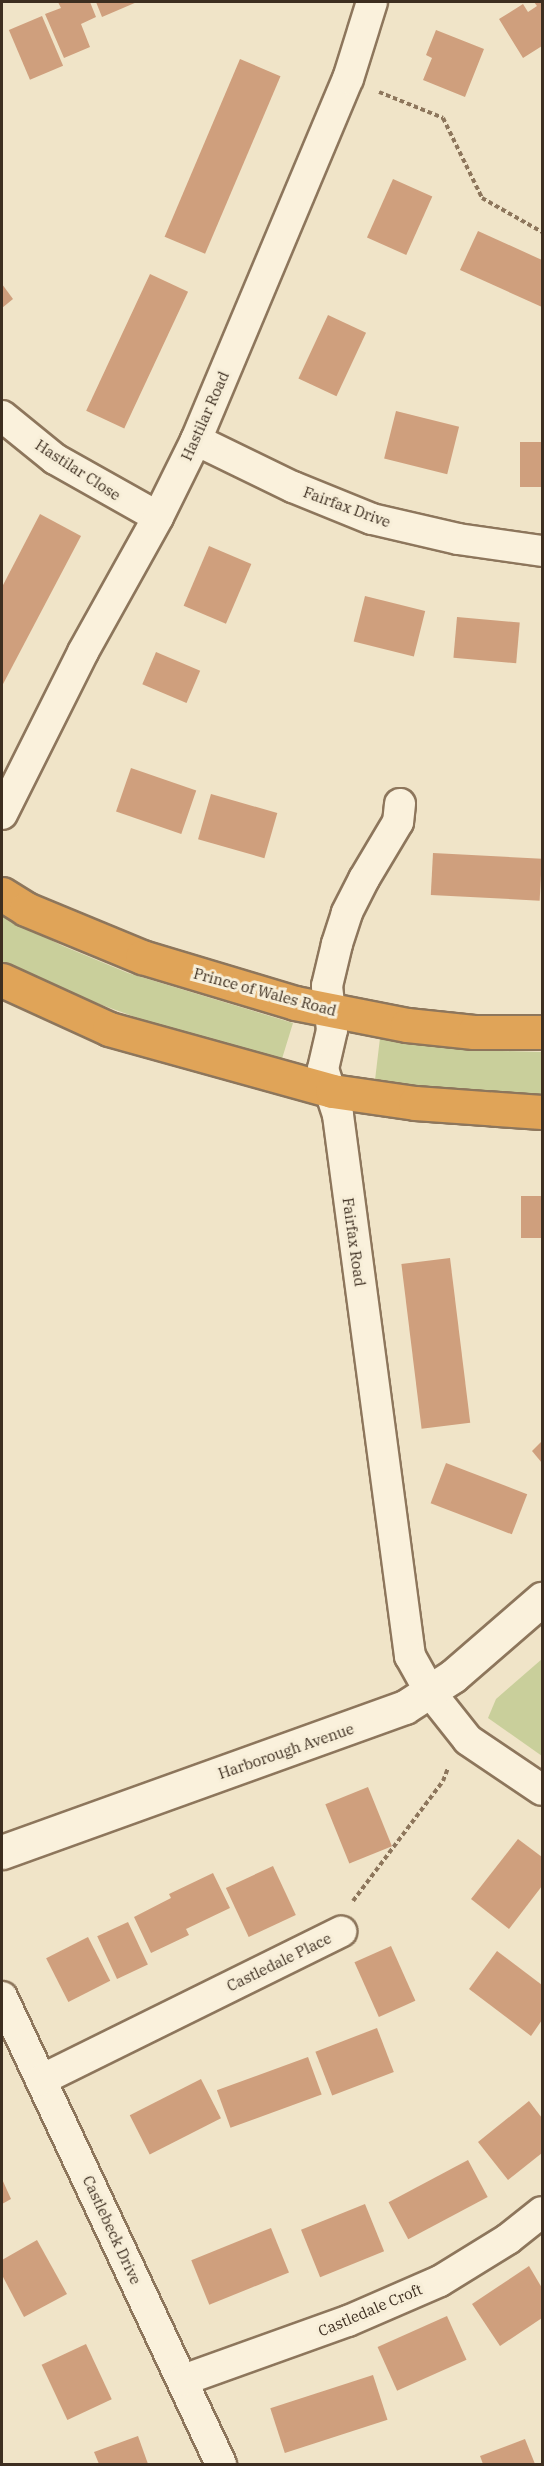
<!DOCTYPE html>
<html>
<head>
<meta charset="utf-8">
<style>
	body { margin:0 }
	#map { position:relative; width:544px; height:2466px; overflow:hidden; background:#f0e4c8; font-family:"IBM Plex Serif",serif }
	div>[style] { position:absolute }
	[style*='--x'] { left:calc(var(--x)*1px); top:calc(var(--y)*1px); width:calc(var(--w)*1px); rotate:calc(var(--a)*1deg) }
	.green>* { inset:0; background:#c9cf9b }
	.building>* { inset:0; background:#cf9f7d; transform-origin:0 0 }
	.path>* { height:4px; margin-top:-2px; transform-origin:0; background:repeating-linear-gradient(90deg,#8d765c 0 4.5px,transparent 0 7.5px) }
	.roads { filter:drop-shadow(2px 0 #8d765c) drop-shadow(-2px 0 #8d765c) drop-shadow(0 2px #8d765c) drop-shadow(0 -2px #8d765c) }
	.street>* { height:30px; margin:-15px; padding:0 15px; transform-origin:15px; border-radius:15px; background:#faf1dc }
	.secondary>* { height:33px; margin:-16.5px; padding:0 16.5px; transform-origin:16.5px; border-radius:16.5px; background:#faf1dc }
	.highway>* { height:33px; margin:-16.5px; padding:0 16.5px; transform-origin:16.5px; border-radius:16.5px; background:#e0a458 }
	span { translate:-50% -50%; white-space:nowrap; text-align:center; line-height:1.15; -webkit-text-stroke:6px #f7eed8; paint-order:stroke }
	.street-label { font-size:15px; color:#3d2e20 }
	.frame { position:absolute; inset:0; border:3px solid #3d2e20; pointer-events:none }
</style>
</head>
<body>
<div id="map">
	<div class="green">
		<i style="clip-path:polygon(2px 916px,63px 946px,128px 973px,293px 1023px,281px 1062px,135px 1017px,47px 985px,2px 963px)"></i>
		<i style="clip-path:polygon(380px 1038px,467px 1050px,542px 1052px,542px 1096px,409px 1086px,375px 1080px)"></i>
		<i style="clip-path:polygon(542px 1659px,542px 1756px,488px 1718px,496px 1699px)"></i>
	</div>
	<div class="building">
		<i style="clip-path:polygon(58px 2px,90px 2px,96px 17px,81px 24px,90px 47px,64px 58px,45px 14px,61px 8px)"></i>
		<i style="clip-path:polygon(96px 2px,137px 2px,102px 17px)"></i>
		<i style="clip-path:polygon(534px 2px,542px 2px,542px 46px,523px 58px,499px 19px,523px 4px,528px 12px,537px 6px)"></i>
		<i style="left:42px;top:16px;width:54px;height:36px;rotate:67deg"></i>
		<i style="clip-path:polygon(436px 30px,484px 49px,465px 97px,423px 80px,432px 58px,426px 55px)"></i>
		<i style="left:240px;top:59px;width:44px;height:193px;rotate:23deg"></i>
		<i style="left:393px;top:179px;width:43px;height:64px;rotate:24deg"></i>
		<i style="clip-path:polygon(478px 231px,542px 260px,542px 307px,460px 270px)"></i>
		<i style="left:150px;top:274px;width:42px;height:151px;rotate:25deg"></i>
		<i style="clip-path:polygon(2px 284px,13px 299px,2px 308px)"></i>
		<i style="left:328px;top:315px;width:42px;height:70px;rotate:25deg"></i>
		<i style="left:396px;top:411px;width:65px;height:49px;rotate:14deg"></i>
		<i style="left:520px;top:442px;width:22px;height:45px"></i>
		<i style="clip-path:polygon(40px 514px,81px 536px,2px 686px,2px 587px)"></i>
		<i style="left:209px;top:546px;width:46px;height:65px;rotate:23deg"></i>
		<i style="left:365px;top:596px;width:62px;height:47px;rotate:14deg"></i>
		<i style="left:457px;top:617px;width:63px;height:41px;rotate:5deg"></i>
		<i style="left:156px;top:652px;width:48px;height:35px;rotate:23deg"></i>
		<i style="left:131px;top:768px;width:69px;height:46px;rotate:19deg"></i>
		<i style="left:211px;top:794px;width:69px;height:47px;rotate:16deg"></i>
		<i style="left:433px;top:853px;width:109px;height:42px;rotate:3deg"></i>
		<i style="left:521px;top:1196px;width:21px;height:42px"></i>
		<i style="left:450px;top:1258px;width:166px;height:49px;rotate:83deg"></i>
		<i style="clip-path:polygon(542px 1441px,542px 1463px,532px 1451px)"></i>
		<i style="left:446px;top:1463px;width:87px;height:43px;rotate:21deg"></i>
		<i style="left:368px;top:1787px;width:64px;height:46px;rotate:68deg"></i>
		<i style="clip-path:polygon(518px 1839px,542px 1857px,542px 1886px,509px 1929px,471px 1899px)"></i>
		<i style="left:273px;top:1866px;width:54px;height:52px;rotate:65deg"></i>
		<i style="clip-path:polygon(213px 1873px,230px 1908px,186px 1929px,189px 1935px,151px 1953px,134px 1917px,171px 1898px,169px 1894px)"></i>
		<i style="left:128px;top:1922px;width:47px;height:34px;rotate:65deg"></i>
		<i style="left:88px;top:1937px;width:49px;height:47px;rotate:63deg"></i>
		<i style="left:391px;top:1946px;width:60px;height:40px;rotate:66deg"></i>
		<i style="clip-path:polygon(497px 1951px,542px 1985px,542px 2020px,531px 2036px,469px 1989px)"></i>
		<i style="left:377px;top:2028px;width:47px;height:66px;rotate:69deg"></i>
		<i style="left:308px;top:2057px;width:40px;height:97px;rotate:70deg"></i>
		<i style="left:201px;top:2079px;width:44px;height:80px;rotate:63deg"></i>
		<i style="clip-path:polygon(529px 2101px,542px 2118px,542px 2153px,508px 2180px,478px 2142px)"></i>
		<i style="left:468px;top:2160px;width:42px;height:90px;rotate:62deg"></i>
		<i style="clip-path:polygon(2px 2179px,11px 2199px,2px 2204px)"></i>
		<i style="left:365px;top:2204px;width:51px;height:69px;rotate:68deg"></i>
		<i style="left:271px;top:2228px;width:48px;height:86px;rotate:68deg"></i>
		<i style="clip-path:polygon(37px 2240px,67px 2294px,24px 2317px,2px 2275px,2px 2260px)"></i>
		<i style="clip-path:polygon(529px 2266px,542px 2288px,542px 2318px,500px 2346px,472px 2304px)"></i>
		<i style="left:447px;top:2316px;width:48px;height:76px;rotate:66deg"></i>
		<i style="left:86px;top:2344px;width:61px;height:49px;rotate:65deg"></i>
		<i style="left:373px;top:2375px;width:47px;height:108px;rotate:72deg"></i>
		<i style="clip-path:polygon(138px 2436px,148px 2464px,99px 2464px,94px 2452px)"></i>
		<i style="clip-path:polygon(525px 2439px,535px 2464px,483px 2464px,480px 2456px)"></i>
	</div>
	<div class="path">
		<i style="--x:379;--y:92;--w:69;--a:22.1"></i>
		<i style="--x:443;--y:118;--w:89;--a:64"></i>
		<i style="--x:482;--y:198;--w:69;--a:29.5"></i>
		<i style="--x:353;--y:1901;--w:150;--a:-53.1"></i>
		<i style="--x:443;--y:1781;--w:14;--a:-69"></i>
	</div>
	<div class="roads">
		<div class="street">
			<i style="--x:2;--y:416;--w:68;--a:39.1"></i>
			<i style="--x:55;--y:459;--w:118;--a:29.4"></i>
			<i style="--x:196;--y:440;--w:108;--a:25.9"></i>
			<i style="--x:293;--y:487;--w:85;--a:22.1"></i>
			<i style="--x:372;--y:519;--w:88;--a:13.1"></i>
			<i style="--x:458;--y:539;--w:85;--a:8.1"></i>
			<i style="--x:400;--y:804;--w:18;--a:96"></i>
			<i style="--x:398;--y:822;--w:66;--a:120.8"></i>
			<i style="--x:364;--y:879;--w:38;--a:117"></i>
			<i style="--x:347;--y:913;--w:33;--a:108"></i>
			<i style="--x:337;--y:944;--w:43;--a:103.4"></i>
			<i style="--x:327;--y:986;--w:44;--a:83.5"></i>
			<i style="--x:332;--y:1030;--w:40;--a:103"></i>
			<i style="--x:323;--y:1069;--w:48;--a:71.9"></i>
			<i style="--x:338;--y:1115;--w:546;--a:82.42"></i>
			<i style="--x:410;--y:1656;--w:41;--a:60.9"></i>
			<i style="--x:430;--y:1692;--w:61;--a:51.6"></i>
			<i style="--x:468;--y:1740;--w:89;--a:34"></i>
			<i style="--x:2;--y:814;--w:181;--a:-63.4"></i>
			<i style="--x:83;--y:652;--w:154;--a:-60.9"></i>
			<i style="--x:158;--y:517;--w:86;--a:-63.7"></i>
			<i style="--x:196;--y:440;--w:392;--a:-67.2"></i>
			<i style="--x:348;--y:79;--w:81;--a:-72.7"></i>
			<i style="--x:2;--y:1997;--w:516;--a:64.88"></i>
			<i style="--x:41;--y:2080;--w:335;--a:-26.3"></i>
			<i style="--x:183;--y:2380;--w:175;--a:-19.7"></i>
			<i style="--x:348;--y:2321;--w:100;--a:-23.5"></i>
			<i style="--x:440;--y:2281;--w:80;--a:-31.7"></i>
			<i style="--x:508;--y:2239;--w:43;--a:-38.5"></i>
		</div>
		<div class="secondary">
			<i style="--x:2;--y:1852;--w:428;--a:-19.8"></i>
			<i style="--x:405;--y:1707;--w:57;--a:-32.9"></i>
			<i style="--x:453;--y:1676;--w:118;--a:-40.9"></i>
		</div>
		<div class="highway">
			<i style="--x:2;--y:894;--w:28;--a:32"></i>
			<i style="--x:26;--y:909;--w:126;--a:22.5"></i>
			<i style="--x:142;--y:957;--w:160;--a:16.7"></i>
			<i style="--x:295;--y:1003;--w:114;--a:11.1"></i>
			<i style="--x:407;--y:1025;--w:67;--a:6"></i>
			<i style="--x:474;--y:1032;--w:68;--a:0"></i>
			<i style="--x:2;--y:980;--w:118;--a:24.6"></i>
			<i style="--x:109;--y:1029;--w:231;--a:15.5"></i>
			<i style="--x:332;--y:1091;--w:84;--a:8.2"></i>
			<i style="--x:415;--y:1103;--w:127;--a:4.1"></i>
		</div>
	</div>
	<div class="street-label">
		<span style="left:205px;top:416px;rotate:-66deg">Hastilar Road</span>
		<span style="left:78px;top:470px;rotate:33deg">Hastilar Close</span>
		<span style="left:347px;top:507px;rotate:20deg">Fairfax Drive</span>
		<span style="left:265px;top:992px;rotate:15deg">Prince of Wales Road</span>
		<span style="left:354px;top:1242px;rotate:82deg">Fairfax Road</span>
		<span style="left:286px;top:1751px;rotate:-19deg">Harborough Avenue</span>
		<span style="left:279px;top:1962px;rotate:-26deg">Castledale Place</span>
		<span style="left:112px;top:2230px;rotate:65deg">Castlebeck Drive</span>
		<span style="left:370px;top:2310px;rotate:-23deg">Castledale Croft</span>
	</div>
	<div class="frame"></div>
</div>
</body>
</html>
